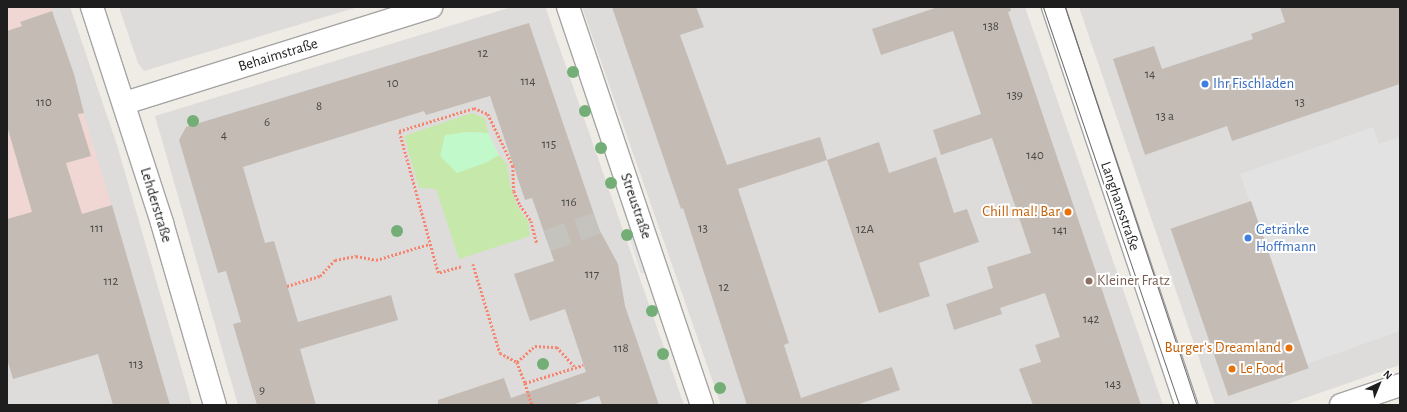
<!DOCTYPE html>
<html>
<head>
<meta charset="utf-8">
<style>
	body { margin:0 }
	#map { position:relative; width:1407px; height:412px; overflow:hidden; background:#efece5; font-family:"Alegreya Sans",sans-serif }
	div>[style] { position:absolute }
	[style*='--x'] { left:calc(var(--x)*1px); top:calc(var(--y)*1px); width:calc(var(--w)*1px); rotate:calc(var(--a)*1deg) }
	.residential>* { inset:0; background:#dddcdb }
	.commercial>* { inset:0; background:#f0d7d4 }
	.grass>* { inset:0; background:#c6e9ab }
	.park>* { inset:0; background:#c2f9ca }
	.parking>* { inset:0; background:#e2e2e2 }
	.building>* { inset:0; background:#c4bcb4; transform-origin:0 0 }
	.minor-tunnel>* { height:22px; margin-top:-11px; transform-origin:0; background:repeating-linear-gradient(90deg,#c5c3bd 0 22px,transparent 0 33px) }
	.path>* { height:2.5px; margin-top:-1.25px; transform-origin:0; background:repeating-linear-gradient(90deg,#f7846e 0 2px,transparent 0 4px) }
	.roads { filter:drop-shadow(1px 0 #a5a5a5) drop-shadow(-1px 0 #a5a5a5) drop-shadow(0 1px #a5a5a5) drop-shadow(0 -1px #a5a5a5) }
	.minor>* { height:22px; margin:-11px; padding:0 11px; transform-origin:11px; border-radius:11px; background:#fff }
	.tram>* { height:1px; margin:-0.5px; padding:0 0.5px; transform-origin:0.5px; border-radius:0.5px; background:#6c6c6c }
	.trees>* { width:12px; height:12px; margin:-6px; border-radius:50%; background:#73ae77 }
	.dots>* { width:11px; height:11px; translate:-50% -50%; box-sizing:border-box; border:2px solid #fff; border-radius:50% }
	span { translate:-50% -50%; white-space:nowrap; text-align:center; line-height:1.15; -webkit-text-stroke:4px #fff; paint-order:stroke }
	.number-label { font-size:13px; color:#484644 }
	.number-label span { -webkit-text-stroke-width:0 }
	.street-label { font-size:15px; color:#1e1e1e }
	.shop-label { font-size:15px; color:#366cbe }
	.left { translate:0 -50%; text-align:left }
	.food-label { font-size:15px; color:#c56008 }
	.right { translate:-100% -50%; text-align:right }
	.education-label { font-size:15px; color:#785e54 }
	.frame { position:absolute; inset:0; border:8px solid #1e1e1e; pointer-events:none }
	.north { position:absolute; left:1359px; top:364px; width:40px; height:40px; -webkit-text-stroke:3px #fff; paint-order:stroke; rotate:44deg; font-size:11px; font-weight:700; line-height:16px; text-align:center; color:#1e1e1e }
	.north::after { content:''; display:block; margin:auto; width:14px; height:18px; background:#1e1e1e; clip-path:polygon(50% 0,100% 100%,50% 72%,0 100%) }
</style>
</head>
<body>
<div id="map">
	<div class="residential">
		<i style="clip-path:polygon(7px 7px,70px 7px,117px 145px,192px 405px,7px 405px)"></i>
		<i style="clip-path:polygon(119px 7px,358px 7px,144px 71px,138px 63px)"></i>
		<i style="clip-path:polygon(512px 7px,545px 7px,546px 9px,684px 405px,238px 405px,155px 116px)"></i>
		<i style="clip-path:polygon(582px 7px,1025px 7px,1163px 405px,721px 405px)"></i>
		<i style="clip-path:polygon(1079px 7px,1400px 7px,1400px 365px,1285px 405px,1215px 405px)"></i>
	</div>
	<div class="commercial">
		<i style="clip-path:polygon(7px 7px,51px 7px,127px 256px,7px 292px)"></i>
	</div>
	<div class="grass">
		<i style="clip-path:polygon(472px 113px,485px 118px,488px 133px,467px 132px,485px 163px,499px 155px,507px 164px,510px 185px,517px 206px,528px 221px,530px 236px,459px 259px,436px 189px,419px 188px,404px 136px)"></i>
	</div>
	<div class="park">
		<i style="clip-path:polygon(467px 132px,488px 133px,499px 155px,485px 163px,457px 173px,440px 156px,445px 135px)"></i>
	</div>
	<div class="parking">
		<i style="clip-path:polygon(1373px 127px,1379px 144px,1398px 137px,1400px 141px,1400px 331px,1307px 364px,1240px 174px)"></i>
		<i style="clip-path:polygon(636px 230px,651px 271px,641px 274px,628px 233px)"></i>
	</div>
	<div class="building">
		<i style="clip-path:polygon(612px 7px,696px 7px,704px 27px,680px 35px,727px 165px,820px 137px,827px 160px,738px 189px,789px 343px,784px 345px,801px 398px,892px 367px,900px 390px,856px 405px,747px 405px,683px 208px,681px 209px)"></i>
		<i style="clip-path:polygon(938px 7px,1010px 7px,1011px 11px,1008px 12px,1141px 405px,1033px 405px,1019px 369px,1041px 362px,1035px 345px,1060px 337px,1045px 293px,1000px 308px,1002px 314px,954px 330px,946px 304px,993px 288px,987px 267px,1031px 253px,992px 138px,941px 155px,933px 130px,981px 114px,953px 31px,881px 55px,872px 29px)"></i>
		<i style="clip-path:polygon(1280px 7px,1400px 7px,1400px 84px,1232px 141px,1227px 126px,1145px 155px,1113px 59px,1154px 46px,1162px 69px,1253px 39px,1251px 34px,1285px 22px)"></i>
		<i style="clip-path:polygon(52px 11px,74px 74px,84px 113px,78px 114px,91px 156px,66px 163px,82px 214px,112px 205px,170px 405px,113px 405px,98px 354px,13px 379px,7px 359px,7px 219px,32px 212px,7px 126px,7px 31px,22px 26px,20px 22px)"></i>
		<i style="clip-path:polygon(529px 23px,599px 229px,618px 264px,625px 306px,659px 405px,602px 405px,599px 396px,572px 405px,438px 405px,438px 400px,504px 378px,511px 398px,586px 372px,565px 309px,530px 321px,514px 274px,554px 261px,532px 198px,525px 200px,490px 96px,426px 115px,424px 111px,243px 167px,265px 243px,274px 241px,298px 322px,391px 295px,398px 320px,300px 349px,316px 405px,257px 405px,233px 324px,241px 322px,226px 271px,218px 273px,179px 140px,186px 127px)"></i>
		<i style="clip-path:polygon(879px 142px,889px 173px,936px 157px,954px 213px,967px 209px,979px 242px,919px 263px,930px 296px,879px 313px,827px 160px)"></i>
		<i style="left:1251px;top:201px;width:177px;height:85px;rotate:71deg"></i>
	</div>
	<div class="minor-tunnel">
		<i style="--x:547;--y:241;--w:53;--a:-19.8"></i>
	</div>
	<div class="path">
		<i style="--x:473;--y:264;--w:93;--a:73.1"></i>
		<i style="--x:500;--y:353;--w:19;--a:28"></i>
		<i style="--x:517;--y:362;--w:22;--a:69"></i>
		<i style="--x:525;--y:383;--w:61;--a:-17.2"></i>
		<i style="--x:461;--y:267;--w:24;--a:165"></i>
		<i style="--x:438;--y:273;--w:147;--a:-105.4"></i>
		<i style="--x:399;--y:131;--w:78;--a:-17"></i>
		<i style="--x:474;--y:108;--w:15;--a:23"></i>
		<i style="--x:488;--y:114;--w:58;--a:64.3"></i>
		<i style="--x:513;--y:166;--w:25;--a:88"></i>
		<i style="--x:514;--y:191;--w:15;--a:67"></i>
		<i style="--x:520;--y:205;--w:19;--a:55"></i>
		<i style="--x:531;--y:221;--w:24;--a:75"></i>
		<i style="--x:287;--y:286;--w:34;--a:-17"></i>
		<i style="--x:320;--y:276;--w:22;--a:-47"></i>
		<i style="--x:335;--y:260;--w:21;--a:-11"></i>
		<i style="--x:356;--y:256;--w:20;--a:11"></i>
		<i style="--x:376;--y:260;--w:55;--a:-16.8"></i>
		<i style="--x:517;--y:362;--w:24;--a:-42"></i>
		<i style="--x:535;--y:346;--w:22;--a:3"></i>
		<i style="--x:557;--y:347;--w:27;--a:48"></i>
		<i style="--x:525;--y:383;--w:23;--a:72"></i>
	</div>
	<div class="roads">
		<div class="minor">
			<i style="--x:92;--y:7;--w:227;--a:72"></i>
			<i style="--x:162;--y:223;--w:190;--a:73.8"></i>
			<i style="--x:568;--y:7;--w:420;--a:71.4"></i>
			<i style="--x:1053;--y:7;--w:420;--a:71.5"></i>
			<i style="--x:125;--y:103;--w:321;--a:-17.4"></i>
			<i style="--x:1341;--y:405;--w:62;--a:-18.7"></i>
		</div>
	</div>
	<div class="tram">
		<i style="--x:1043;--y:7;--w:421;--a:71.1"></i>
		<i style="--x:1065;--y:7;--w:419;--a:71.7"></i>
	</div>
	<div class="trees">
		<i style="left:573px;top:72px"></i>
		<i style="left:585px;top:111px"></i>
		<i style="left:193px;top:121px"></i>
		<i style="left:601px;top:148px"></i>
		<i style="left:611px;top:183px"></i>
		<i style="left:397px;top:231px"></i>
		<i style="left:627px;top:235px"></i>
		<i style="left:652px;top:311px"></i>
		<i style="left:663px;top:354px"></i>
		<i style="left:543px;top:364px"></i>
		<i style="left:720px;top:388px"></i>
	</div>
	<div class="dots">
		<i style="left:1205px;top:84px;background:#3f7fe0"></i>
		<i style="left:1068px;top:212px;background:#e8710a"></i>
		<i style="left:1248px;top:238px;background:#3f7fe0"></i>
		<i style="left:1089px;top:281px;background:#8d6e63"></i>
		<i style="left:1289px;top:348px;background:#e8710a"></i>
		<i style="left:1232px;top:369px;background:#e8710a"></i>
	</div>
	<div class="number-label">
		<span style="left:991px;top:27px">138</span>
		<span style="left:483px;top:54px">12</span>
		<span style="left:1150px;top:75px">14</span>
		<span style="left:528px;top:82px">114</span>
		<span style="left:393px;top:84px">10</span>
		<span style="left:1015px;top:96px">139</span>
		<span style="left:44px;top:103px">110</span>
		<span style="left:1300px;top:103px">13</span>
		<span style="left:319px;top:107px">8</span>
		<span style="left:1165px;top:117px">13 a</span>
		<span style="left:267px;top:123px">6</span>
		<span style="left:224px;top:136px">4</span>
		<span style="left:549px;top:145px">115</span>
		<span style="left:1035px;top:156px">140</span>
		<span style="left:569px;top:203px">116</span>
		<span style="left:97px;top:229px">111</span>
		<span style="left:703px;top:229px">13</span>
		<span style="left:865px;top:230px">12A</span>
		<span style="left:1060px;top:231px">141</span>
		<span style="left:592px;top:275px">117</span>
		<span style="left:111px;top:282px">112</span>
		<span style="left:724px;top:288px">12</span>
		<span style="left:1091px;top:320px">142</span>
		<span style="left:621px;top:349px">118</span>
		<span style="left:136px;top:365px">113</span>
		<span style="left:1113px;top:385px">143</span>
		<span style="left:262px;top:391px">9</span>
	</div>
	<div class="street-label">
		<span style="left:278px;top:55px;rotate:-17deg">Behaimstraße</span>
		<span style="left:156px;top:205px;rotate:73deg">Lehderstraße</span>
		<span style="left:636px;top:206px;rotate:71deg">Streustraße</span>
		<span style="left:1120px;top:206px;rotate:71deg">Langhansstraße</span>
	</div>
	<div class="shop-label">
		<span class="left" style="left:1213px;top:84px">Ihr Fischladen</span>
		<span class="left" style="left:1256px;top:238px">Getränke<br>Hoffmann</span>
	</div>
	<div class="food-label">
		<span class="right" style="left:1060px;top:212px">Chill mal! Bar</span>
		<span class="right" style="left:1281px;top:348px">Burger's Dreamland</span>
		<span class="left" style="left:1240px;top:369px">Le Food</span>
	</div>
	<div class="education-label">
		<span class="left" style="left:1097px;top:281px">Kleiner Fratz</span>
	</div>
	<div class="frame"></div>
	<div class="north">N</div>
</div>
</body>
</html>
